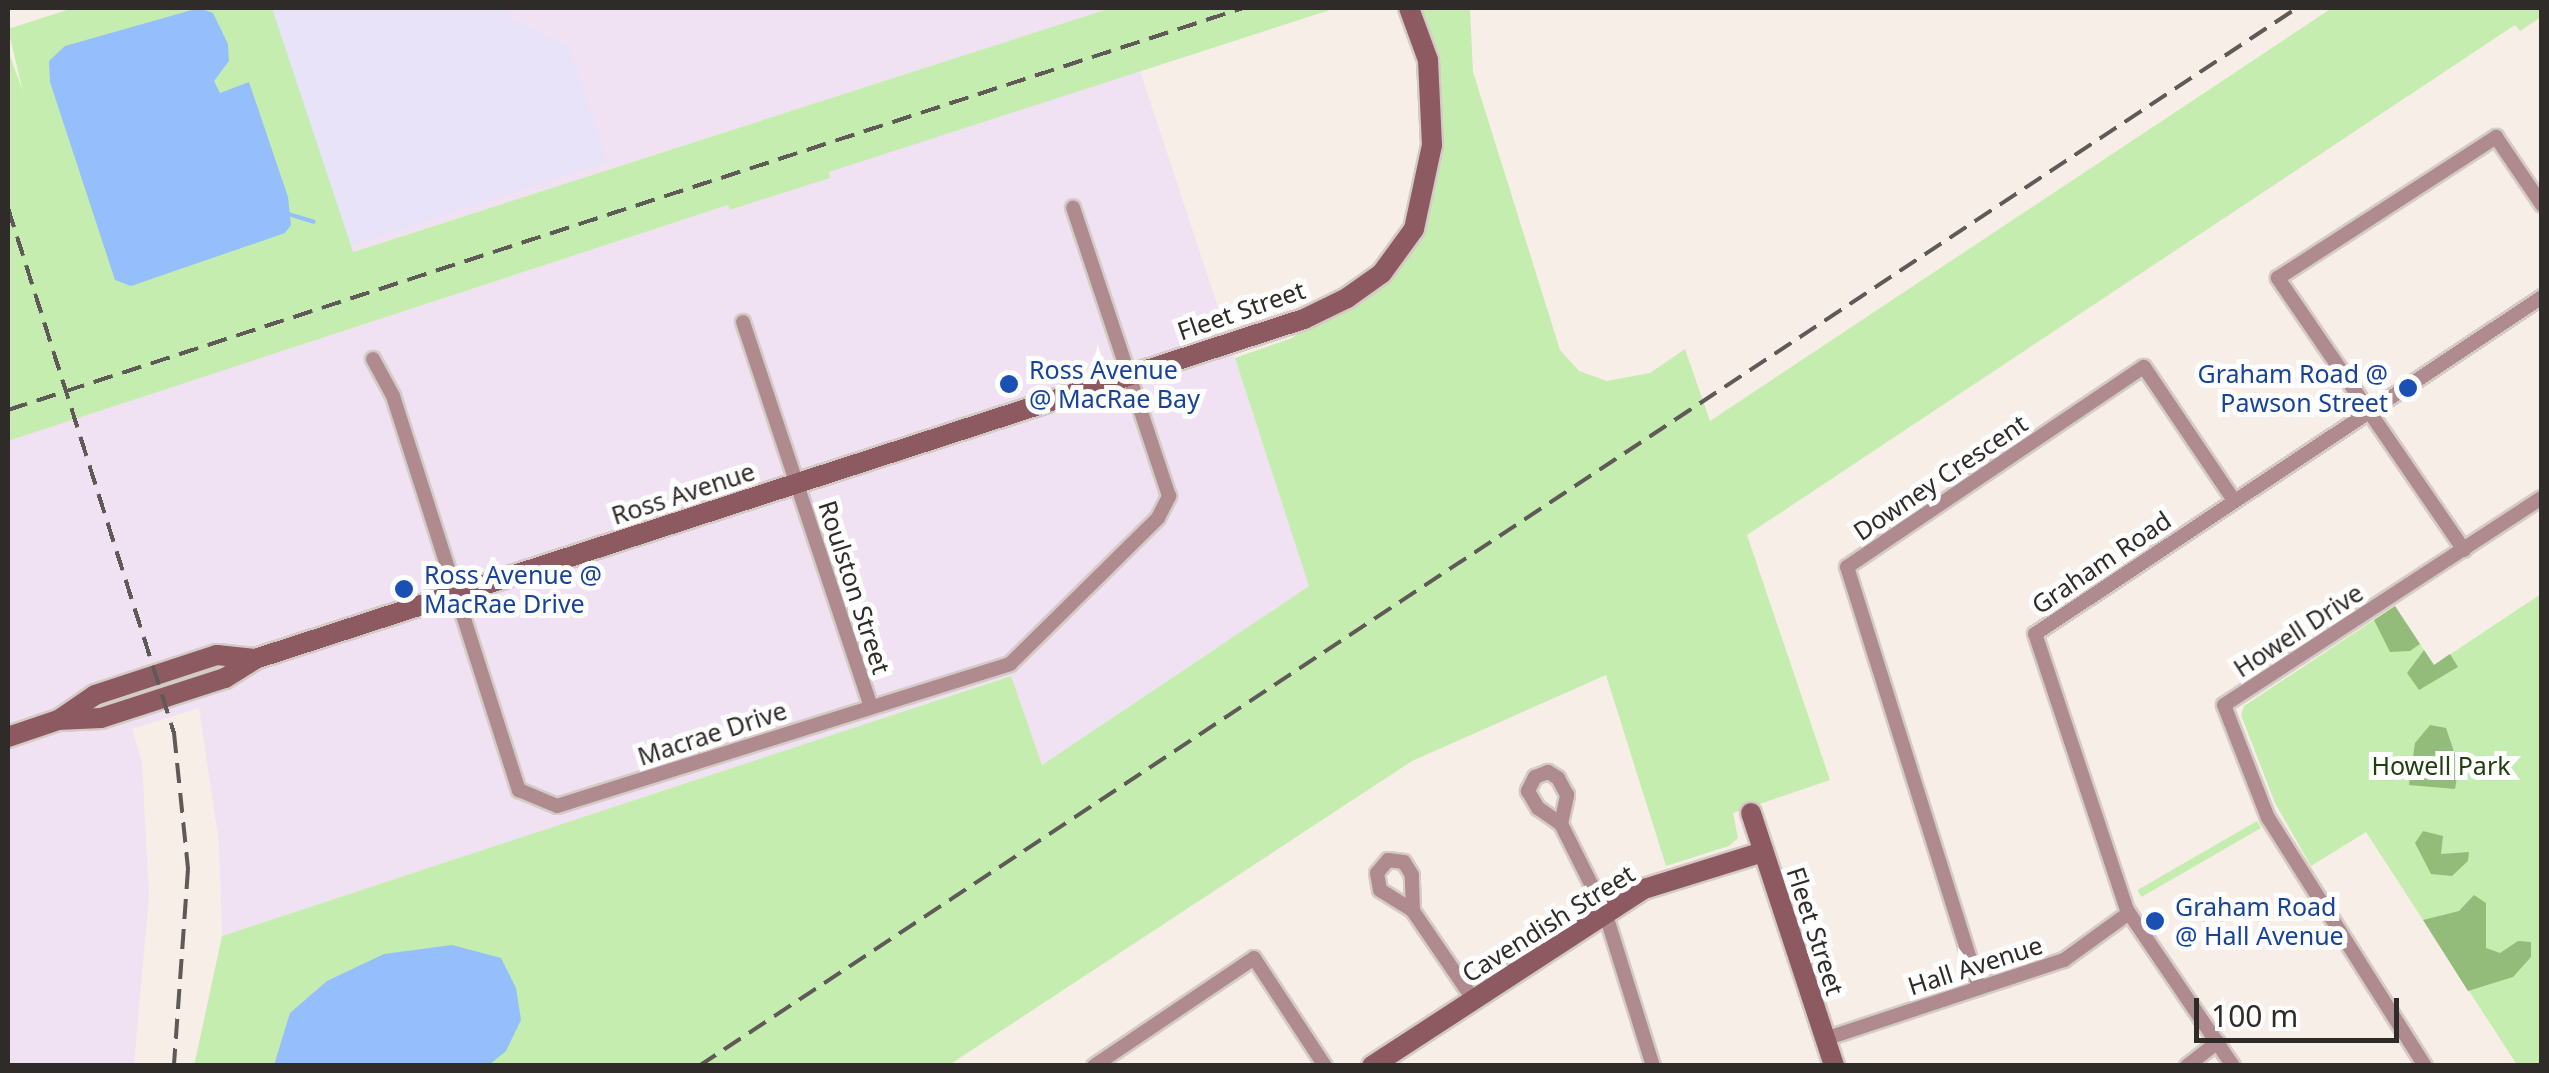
<!DOCTYPE html>
<html>
<head>
<meta charset="utf-8">
<style>
	body { margin:0 }
	#map { position:relative; width:2549px; height:1073px; overflow:hidden; background:#f8eee8; font-family:"Noto Sans",sans-serif }
	div>[style] { position:absolute }
	[style*='--x'] { left:calc(var(--x)*1px); top:calc(var(--y)*1px); width:calc(var(--w)*1px); rotate:calc(var(--a)*1deg) }
	.commercial>* { inset:0; background:#f0e1f3 }
	.industrial>* { inset:0; background:#e8e3f9 }
	.green>* { inset:0; background:#c5edaf; transform-origin:0 0 }
	.forest>* { inset:0; background:#93bc7b }
	.water>* { inset:0; background:#94befc }
	.stream>* { height:4px; margin:-2px; padding:0 2px; transform-origin:2px; border-radius:2px; background:#94befc }
	.roads { filter:drop-shadow(2px 0 #d4cbc6) drop-shadow(-2px 0 #d4cbc6) drop-shadow(0 2px #d4cbc6) drop-shadow(0 -2px #d4cbc6) }
	.street>* { height:14px; margin:-7px; padding:0 7px; transform-origin:7px; border-radius:7px; background:#af8b8f }
	.secondary>* { height:20px; margin:-10px; padding:0 10px; transform-origin:10px; border-radius:10px; background:#8d5a61 }
	.rail>* { height:4px; margin-top:-2px; transform-origin:0; background:repeating-linear-gradient(90deg,#5f5a57 0 20px,transparent 0 30px) }
	.dots>* { width:28px; height:28px; translate:-50% -50%; box-sizing:border-box; border:5px solid #fefefe; border-radius:50% }
	span { translate:-50% -50%; white-space:nowrap; text-align:center; line-height:1.15; -webkit-text-stroke:10px #fefefe; paint-order:stroke }
	.street-label { font-size:25px; color:#2e2b29 }
	.transit-label { font-size:25px; color:#164399 }
	.left { translate:0 -50%; text-align:left }
	.right { translate:-100% -50%; text-align:right }
	.park-label { font-size:25px; color:#223d0f }
	.frame { position:absolute; inset:0; border:10px solid #2e2b29; pointer-events:none }
	.scale { position:absolute; left:2194px; top:998px; width:205px; height:45px; box-sizing:border-box; border:5px solid #2e2b29; border-top:0; padding-left:12px; font-size:30px; line-height:35px; white-space:nowrap; color:#2e2b29; -webkit-text-stroke:8px #fefefe; paint-order:stroke }
</style>
</head>
<body>
<div id="map">
	<div class="commercial">
		<i style="clip-path:polygon(272px 8px,1111px 8px,352px 252px)"></i>
		<i style="clip-path:polygon(1140px 71px,1310px 585px,1042px 765px,1010px 676px,222px 936px,219px 843px,199px 708px,132px 729px,142px 762px,149px 896px,134px 1065px,8px 1065px,8px 441px,729px 205px,731px 210px,830px 178px,828px 172px)"></i>
	</div>
	<div class="industrial">
		<i style="clip-path:polygon(272px 8px,512px 8px,508px 17px,569px 47px,607px 162px,350px 246px)"></i>
	</div>
	<div class="green">
		<i style="clip-path:polygon(73px 8px,272px 8px,353px 252px,1111px 8px,1336px 8px,829px 172px,830px 178px,730px 210px,728px 205px,8px 441px,8px 50px,23px 92px,8px 29px)"></i>
		<i style="clip-path:polygon(1419px 8px,1470px 8px,1473px 72px,1560px 350px,1579px 371px,1607px 381px,1650px 373px,1685px 349px,1710px 421px,2332px 8px,2541px 8px,2541px 17px,2520px 31px,2515px 25px,1747px 535px,1830px 780px,1733px 813px,1738px 838px,1729px 846px,1666px 866px,1606px 675px,1412px 761px,949px 1065px,194px 1066px,222px 936px,1011px 676px,1042px 765px,1309px 586px,1235px 358px,1292px 338px,1378px 278px,1434px 169px)"></i>
		<i style="clip-path:polygon(2541px 594px,2541px 1065px,2517px 1065px,2366px 832px,2311px 866px,2275px 803px,2241px 715px,2244px 706px,2395px 606px,2434px 665px)"></i>
		<i style="left:2257px;top:821px;width:8px;height:138px;rotate:60deg"></i>
	</div>
	<div class="forest">
		<i style="clip-path:polygon(2395px 606px,2420px 644px,2410px 651px,2390px 652px,2374px 620px)"></i>
		<i style="clip-path:polygon(2424px 650px,2434px 665px,2450px 654px,2458px 667px,2419px 690px,2407px 673px)"></i>
		<i style="clip-path:polygon(2430px 725px,2446px 728px,2459px 766px,2455px 789px,2409px 785px,2415px 743px)"></i>
		<i style="clip-path:polygon(2423px 831px,2443px 836px,2441px 854px,2469px 852px,2468px 861px,2452px 876px,2431px 874px,2415px 843px)"></i>
		<i style="clip-path:polygon(2474px 895px,2486px 903px,2486px 948px,2500px 953px,2518px 941px,2531px 942px,2531px 957px,2513px 977px,2468px 991px,2423px 920px,2459px 911px)"></i>
	</div>
	<div class="water">
		<i style="clip-path:polygon(199px 8px,213px 13px,228px 44px,229px 61px,214px 81px,220px 93px,249px 82px,288px 197px,291px 225px,285px 233px,131px 286px,115px 280px,50px 82px,49px 61px,65px 46px)"></i>
		<i style="clip-path:polygon(452px 945px,501px 958px,516px 988px,521px 1020px,506px 1051px,489px 1065px,274px 1065px,290px 1013px,327px 981px,384px 954px)"></i>
	</div>
	<div class="stream">
		<i style="--x:285;--y:213;--w:30;--a:17"></i>
	</div>
	<div class="roads">
		<div class="street">
			<i style="--x:743;--y:322;--w:405;--a:71.6"></i>
			<i style="--x:373;--y:359;--w:42;--a:61.6"></i>
			<i style="--x:393;--y:396;--w:414;--a:72.3"></i>
			<i style="--x:519;--y:790;--w:41;--a:22.8"></i>
			<i style="--x:557;--y:806;--w:475;--a:-17.4"></i>
			<i style="--x:1010;--y:664;--w:208;--a:-44.6"></i>
			<i style="--x:1158;--y:518;--w:25;--a:-63"></i>
			<i style="--x:1169;--y:496;--w:304;--a:-108.4"></i>
			<i style="--x:2464;--y:550;--w:330;--a:-124.4"></i>
			<i style="--x:2278;--y:278;--w:260;--a:-32.9"></i>
			<i style="--x:2496;--y:137;--w:82;--a:55.9"></i>
			<i style="--x:1561;--y:824;--w:30;--a:-78"></i>
			<i style="--x:1567;--y:795;--w:19;--a:-118"></i>
			<i style="--x:1558;--y:778;--w:12;--a:-149"></i>
			<i style="--x:1548;--y:772;--w:14;--a:159"></i>
			<i style="--x:1535;--y:777;--w:16;--a:117"></i>
			<i style="--x:1528;--y:791;--w:20;--a:60"></i>
			<i style="--x:1538;--y:808;--w:28;--a:35"></i>
			<i style="--x:1561;--y:824;--w:98;--a:63.4"></i>
			<i style="--x:1605;--y:912;--w:161;--a:72.7"></i>
			<i style="--x:1413;--y:911;--w:36;--a:-92"></i>
			<i style="--x:1412;--y:875;--w:15;--a:-122"></i>
			<i style="--x:1404;--y:862;--w:16;--a:-173"></i>
			<i style="--x:1388;--y:860;--w:17;--a:130"></i>
			<i style="--x:1377;--y:873;--w:17;--a:80"></i>
			<i style="--x:1380;--y:890;--w:39;--a:32"></i>
			<i style="--x:1413;--y:911;--w:107;--a:55.7"></i>
			<i style="--x:1979;--y:988;--w:441;--a:-107.4"></i>
			<i style="--x:1847;--y:567;--w:358;--a:-34"></i>
			<i style="--x:2144;--y:367;--w:159;--a:56"></i>
			<i style="--x:1825;--y:1039;--w:252;--a:-18.3"></i>
			<i style="--x:2064;--y:960;--w:80;--a:-35.9"></i>
			<i style="--x:1094;--y:1066;--w:193;--a:-34"></i>
			<i style="--x:1254;--y:958;--w:129;--a:56.7"></i>
			<i style="--x:2187;--y:1066;--w:39;--a:-38"></i>
			<i style="--x:2233;--y:1066;--w:189;--a:-124.2"></i>
			<i style="--x:2127;--y:910;--w:291;--a:-108.4"></i>
			<i style="--x:2035;--y:634;--w:609;--a:-33.61"></i>
			<i style="--x:2425;--y:1066;--w:294;--a:-122.3"></i>
			<i style="--x:2268;--y:818;--w:121;--a:-111.3"></i>
			<i style="--x:2224;--y:705;--w:379;--a:-33.1"></i>
		</div>
		<div class="secondary">
			<i style="--x:60;--y:719;--w:42;--a:-34.4"></i>
			<i style="--x:95;--y:695;--w:128;--a:-18.2"></i>
			<i style="--x:217;--y:655;--w:38;--a:6"></i>
			<i style="--x:8;--y:737;--w:53;--a:-18.8"></i>
			<i style="--x:58;--y:720;--w:43;--a:-2.7"></i>
			<i style="--x:101;--y:718;--w:130;--a:-17.9"></i>
			<i style="--x:225;--y:678;--w:36;--a:-32"></i>
			<i style="--x:255;--y:659;--w:1103;--a:-17.96"></i>
			<i style="--x:1304;--y:319;--w:48;--a:-26"></i>
			<i style="--x:1347;--y:298;--w:43;--a:-35.5"></i>
			<i style="--x:1382;--y:273;--w:54;--a:-54"></i>
			<i style="--x:1414;--y:229;--w:86;--a:-77.9"></i>
			<i style="--x:1432;--y:145;--w:85;--a:-92.7"></i>
			<i style="--x:1428;--y:60;--w:55;--a:-110.1"></i>
			<i style="--x:1751;--y:813;--w:266;--a:71.8"></i>
			<i style="--x:1372;--y:1066;--w:325;--a:-33.1"></i>
			<i style="--x:1644;--y:889;--w:125;--a:-17.3"></i>
		</div>
	</div>
	<div class="rail">
		<i style="--x:8;--y:208;--w:551;--a:72.45"></i>
		<i style="--x:174;--y:733;--w:137;--a:84.1"></i>
		<i style="--x:188;--y:869;--w:197;--a:94.1"></i>
		<i style="--x:8;--y:410;--w:1299;--a:-18.03"></i>
		<i style="--x:699;--y:1066;--w:1916;--a:-33.51"></i>
	</div>
	<div class="dots">
		<i style="left:1009px;top:384px;background:#1a4fb4"></i>
		<i style="left:2408px;top:388px;background:#1a4fb4"></i>
		<i style="left:404px;top:589px;background:#1a4fb4"></i>
		<i style="left:2155px;top:921px;background:#1a4fb4"></i>
	</div>
	<div class="street-label">
		<span style="left:1241px;top:310px;rotate:-19deg">Fleet Street</span>
		<span style="left:1940px;top:477px;rotate:-34deg">Downey Crescent</span>
		<span style="left:683px;top:493px;rotate:-18deg">Ross Avenue</span>
		<span style="left:2101px;top:562px;rotate:-34deg">Graham Road</span>
		<span style="left:855px;top:587px;rotate:72deg">Roulston Street</span>
		<span style="left:2298px;top:630px;rotate:-33deg">Howell Drive</span>
		<span style="left:712px;top:733px;rotate:-18deg">Macrae Drive</span>
		<span style="left:1548px;top:923px;rotate:-32deg">Cavendish Street</span>
		<span style="left:1816px;top:931px;rotate:72deg">Fleet Street</span>
		<span style="left:1975px;top:965px;rotate:-18deg">Hall Avenue</span>
	</div>
	<div class="transit-label">
		<span class="left" style="left:1029px;top:384px">Ross Avenue<br>@ MacRae Bay</span>
		<span class="right" style="left:2388px;top:388px">Graham Road @<br>Pawson Street</span>
		<span class="left" style="left:424px;top:589px">Ross Avenue @<br>MacRae Drive</span>
		<span class="left" style="left:2175px;top:921px">Graham Road<br>@ Hall Avenue</span>
	</div>
	<div class="park-label">
		<span style="left:2441px;top:765px">Howell Park</span>
	</div>
	<div class="frame"></div>
	<div class="scale">100 m</div>
</div>
</body>
</html>
